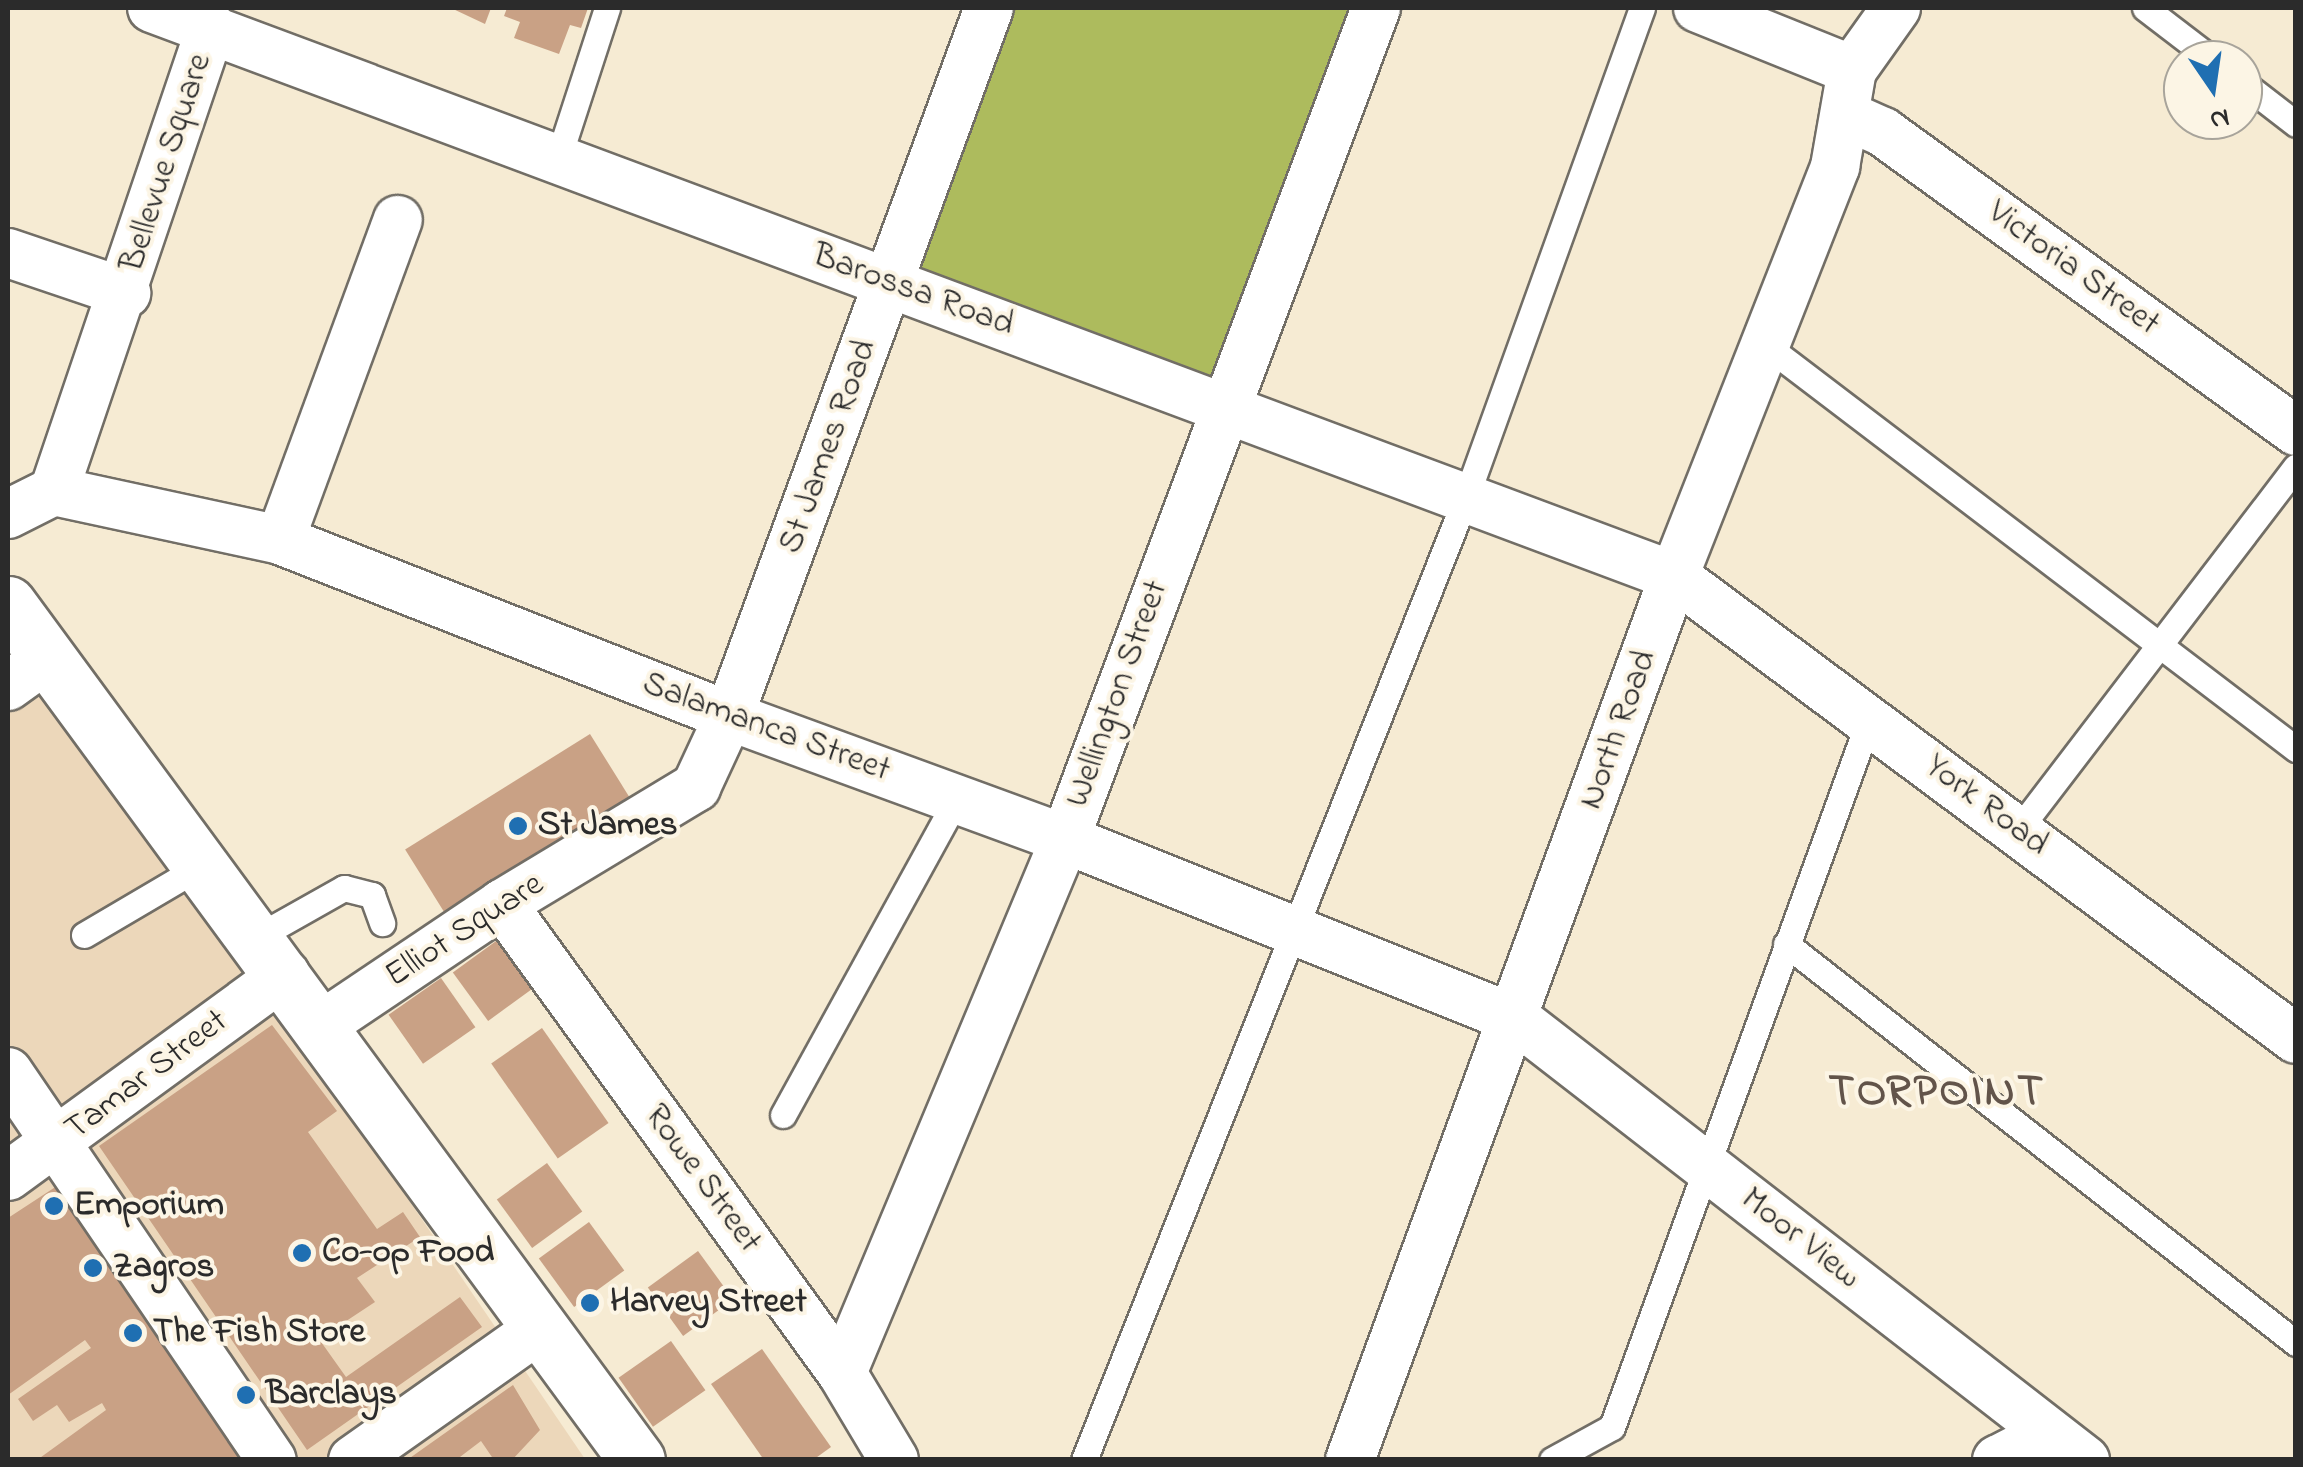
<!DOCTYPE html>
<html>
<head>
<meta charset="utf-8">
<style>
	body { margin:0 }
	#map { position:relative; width:2303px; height:1467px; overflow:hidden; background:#f6ebd3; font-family:"Indie Flower",sans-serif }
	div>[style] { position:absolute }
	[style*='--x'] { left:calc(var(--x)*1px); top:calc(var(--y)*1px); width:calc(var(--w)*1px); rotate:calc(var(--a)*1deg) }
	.built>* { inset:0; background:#ecd7ba }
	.green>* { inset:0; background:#adbb5d }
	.building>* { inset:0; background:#c9a185; transform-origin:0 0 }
	.roads { filter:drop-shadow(2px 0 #726e66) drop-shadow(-2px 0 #726e66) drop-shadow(0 2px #726e66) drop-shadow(0 -2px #726e66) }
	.service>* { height:25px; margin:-12.5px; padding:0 12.5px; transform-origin:12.5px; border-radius:12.5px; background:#fff }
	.minor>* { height:48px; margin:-24px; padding:0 24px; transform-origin:24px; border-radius:24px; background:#fff }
	.primary>* { height:55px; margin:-27.5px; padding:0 27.5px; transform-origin:27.5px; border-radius:27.5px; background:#fff }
	.dots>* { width:28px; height:28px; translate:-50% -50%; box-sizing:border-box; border:5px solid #fcf5e5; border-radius:50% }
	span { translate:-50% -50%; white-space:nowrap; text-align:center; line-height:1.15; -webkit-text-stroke:8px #fcf5e5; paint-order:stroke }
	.street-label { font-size:35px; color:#2b2b2b }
	.poi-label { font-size:35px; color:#2b2b2b; font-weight:700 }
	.left { translate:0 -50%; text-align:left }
	.district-label { font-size:45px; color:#62544a; font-weight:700; letter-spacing:2.5px }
	.frame { position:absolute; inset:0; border:10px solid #2b2b2b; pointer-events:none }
	.north { position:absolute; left:2163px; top:40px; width:100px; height:100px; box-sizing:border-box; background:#fcf5e5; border:2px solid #a8a49b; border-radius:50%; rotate:167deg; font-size:28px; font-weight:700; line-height:40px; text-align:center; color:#2b2b2b }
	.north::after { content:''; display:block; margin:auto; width:35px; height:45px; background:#1f6fb2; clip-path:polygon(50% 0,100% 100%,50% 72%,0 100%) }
</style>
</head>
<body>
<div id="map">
	<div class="built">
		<i style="clip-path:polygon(8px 652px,236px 946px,585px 1459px,8px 1459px)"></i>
	</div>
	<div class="green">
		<i style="clip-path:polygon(1002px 8px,1368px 8px,1220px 399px,908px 277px)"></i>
	</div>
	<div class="building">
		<i style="clip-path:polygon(451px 8px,491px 8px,485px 24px)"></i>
		<i style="clip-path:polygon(507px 8px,588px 8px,581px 28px,570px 25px,559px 54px,514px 38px,520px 22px,504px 16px)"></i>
		<i style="left:590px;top:734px;width:81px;height:218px;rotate:58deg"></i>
		<i style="left:503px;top:936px;width:60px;height:62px;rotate:54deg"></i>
		<i style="left:441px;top:978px;width:60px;height:64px;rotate:55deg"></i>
		<i style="clip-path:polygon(272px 1025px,337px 1111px,308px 1132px,377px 1229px,403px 1212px,420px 1237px,357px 1278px,375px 1302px,319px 1339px,346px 1377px,460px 1297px,482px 1327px,307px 1450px,99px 1146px)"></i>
		<i style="left:542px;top:1028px;width:116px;height:62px;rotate:55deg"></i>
		<i style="left:547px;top:1163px;width:60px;height:62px;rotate:54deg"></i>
		<i style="clip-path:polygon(60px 1184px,175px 1361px,245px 1460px,37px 1460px,106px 1410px,102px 1403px,69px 1422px,57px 1405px,33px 1421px,18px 1399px,91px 1348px,85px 1340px,8px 1395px,8px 1218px)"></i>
		<i style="left:589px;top:1222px;width:60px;height:62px;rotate:54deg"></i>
		<i style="left:698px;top:1251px;width:60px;height:62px;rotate:54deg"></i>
		<i style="left:671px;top:1341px;width:60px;height:64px;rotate:55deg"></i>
		<i style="clip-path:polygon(762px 1349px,831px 1447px,813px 1460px,764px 1460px,711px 1384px)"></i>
		<i style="clip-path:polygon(513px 1385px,540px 1430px,512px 1460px,494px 1460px,481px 1441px,456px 1460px,407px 1460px)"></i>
	</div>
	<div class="roads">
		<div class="service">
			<i style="--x:2145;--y:8;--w:86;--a:37.4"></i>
			<i style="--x:2243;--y:83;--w:67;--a:37.7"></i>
			<i style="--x:558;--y:159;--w:159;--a:-72"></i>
			<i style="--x:1764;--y:344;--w:669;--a:37.28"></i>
			<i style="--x:2018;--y:830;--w:457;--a:-52.6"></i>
			<i style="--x:84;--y:935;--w:136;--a:-30.5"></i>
			<i style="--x:257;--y:937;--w:100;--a:-29.4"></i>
			<i style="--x:344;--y:888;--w:29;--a:14"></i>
			<i style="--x:372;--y:895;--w:30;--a:70"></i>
			<i style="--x:1786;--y:944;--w:648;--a:38.04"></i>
			<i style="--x:783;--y:1115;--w:362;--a:-61.2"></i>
			<i style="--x:1084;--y:1460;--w:1036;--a:-68.36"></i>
			<i style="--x:1466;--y:497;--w:520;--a:-70.21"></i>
			<i style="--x:1552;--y:1460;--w:68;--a:-28.8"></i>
			<i style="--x:1612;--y:1427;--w:752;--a:-70.02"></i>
		</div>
		<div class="minor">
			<i style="--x:152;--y:8;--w:1625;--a:20.47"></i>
			<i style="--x:1674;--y:576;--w:775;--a:36.66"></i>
			<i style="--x:1698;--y:8;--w:166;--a:21.9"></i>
			<i style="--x:1845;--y:115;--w:42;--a:24.1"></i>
			<i style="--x:1883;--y:132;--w:510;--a:35.9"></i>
			<i style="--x:8;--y:253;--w:125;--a:18.7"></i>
			<i style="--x:54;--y:491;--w:490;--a:-71.3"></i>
			<i style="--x:8;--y:514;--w:51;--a:-26.6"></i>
			<i style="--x:54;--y:491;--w:231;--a:12.2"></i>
			<i style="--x:280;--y:540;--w:482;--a:21.4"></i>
			<i style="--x:729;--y:716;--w:358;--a:20.1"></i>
			<i style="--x:1065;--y:839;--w:486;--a:21.8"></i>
			<i style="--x:1516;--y:1019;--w:720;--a:37.78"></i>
			<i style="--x:280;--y:540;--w:341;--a:-69.8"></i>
			<i style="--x:8;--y:686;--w:48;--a:-35.7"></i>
			<i style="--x:502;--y:904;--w:579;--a:54.06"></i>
			<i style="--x:842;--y:1373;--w:101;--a:59.1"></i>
			<i style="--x:322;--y:1025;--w:217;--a:-33.9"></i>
			<i style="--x:502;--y:904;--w:227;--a:-31.1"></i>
			<i style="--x:696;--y:787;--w:78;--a:-65.1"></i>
			<i style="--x:729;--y:716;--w:754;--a:-69.84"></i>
			<i style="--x:8;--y:1072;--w:469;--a:55.8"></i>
			<i style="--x:8;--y:1176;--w:343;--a:-36.1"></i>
			<i style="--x:842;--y:1373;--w:579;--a:-67.33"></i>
			<i style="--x:1065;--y:839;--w:887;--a:-69.48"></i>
			<i style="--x:353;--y:1460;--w:228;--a:-35.2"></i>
			<i style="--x:1350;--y:1460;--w:942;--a:-69.87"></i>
			<i style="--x:1674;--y:576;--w:440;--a:-68.5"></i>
			<i style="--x:1835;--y:167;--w:98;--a:-80.1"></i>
			<i style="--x:1852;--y:70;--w:76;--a:-54.6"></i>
			<i style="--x:1997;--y:1460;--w:59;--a:-27"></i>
		</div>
		<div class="primary">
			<i style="--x:8;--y:604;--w:1062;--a:53.69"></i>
		</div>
	</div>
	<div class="dots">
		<i style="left:518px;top:826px;background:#1f6fb2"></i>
		<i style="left:54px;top:1206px;background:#1f6fb2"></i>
		<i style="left:302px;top:1253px;background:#1f6fb2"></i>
		<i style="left:93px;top:1268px;background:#1f6fb2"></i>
		<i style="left:590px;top:1303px;background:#1f6fb2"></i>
		<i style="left:133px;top:1333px;background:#1f6fb2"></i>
		<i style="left:246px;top:1395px;background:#1f6fb2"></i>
	</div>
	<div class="street-label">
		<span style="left:167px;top:163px;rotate:-72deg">Bellevue Square</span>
		<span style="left:2073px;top:269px;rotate:36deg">Victoria Street</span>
		<span style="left:913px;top:291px;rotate:20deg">Barossa Road</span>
		<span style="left:829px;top:447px;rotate:-70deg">St James Road</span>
		<span style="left:1118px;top:694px;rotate:-70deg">Wellington Street</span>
		<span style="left:766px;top:728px;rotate:20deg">Salamanca Street</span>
		<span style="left:1619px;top:730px;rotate:-70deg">North Road</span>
		<span style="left:1986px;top:806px;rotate:37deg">York Road</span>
		<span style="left:465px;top:931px;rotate:-33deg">Elliot Square</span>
		<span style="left:147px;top:1076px;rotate:-37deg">Tamar Street</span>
		<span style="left:702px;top:1179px;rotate:54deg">Rowe Street</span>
		<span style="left:1800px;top:1239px;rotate:38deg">Moor View</span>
	</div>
	<div class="poi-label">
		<span class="left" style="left:538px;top:826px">St James</span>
		<span class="left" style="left:74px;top:1206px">Emporium</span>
		<span class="left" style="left:322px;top:1253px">Co-op Food</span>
		<span class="left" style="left:113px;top:1268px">Zagros</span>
		<span class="left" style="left:610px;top:1303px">Harvey Street</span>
		<span class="left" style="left:153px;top:1333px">The Fish Store</span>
		<span class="left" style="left:266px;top:1395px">Barclays</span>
	</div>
	<div class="district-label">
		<span style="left:1937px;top:1094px">TORPOINT</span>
	</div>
	<div class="frame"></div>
	<div class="north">N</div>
</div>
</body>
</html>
